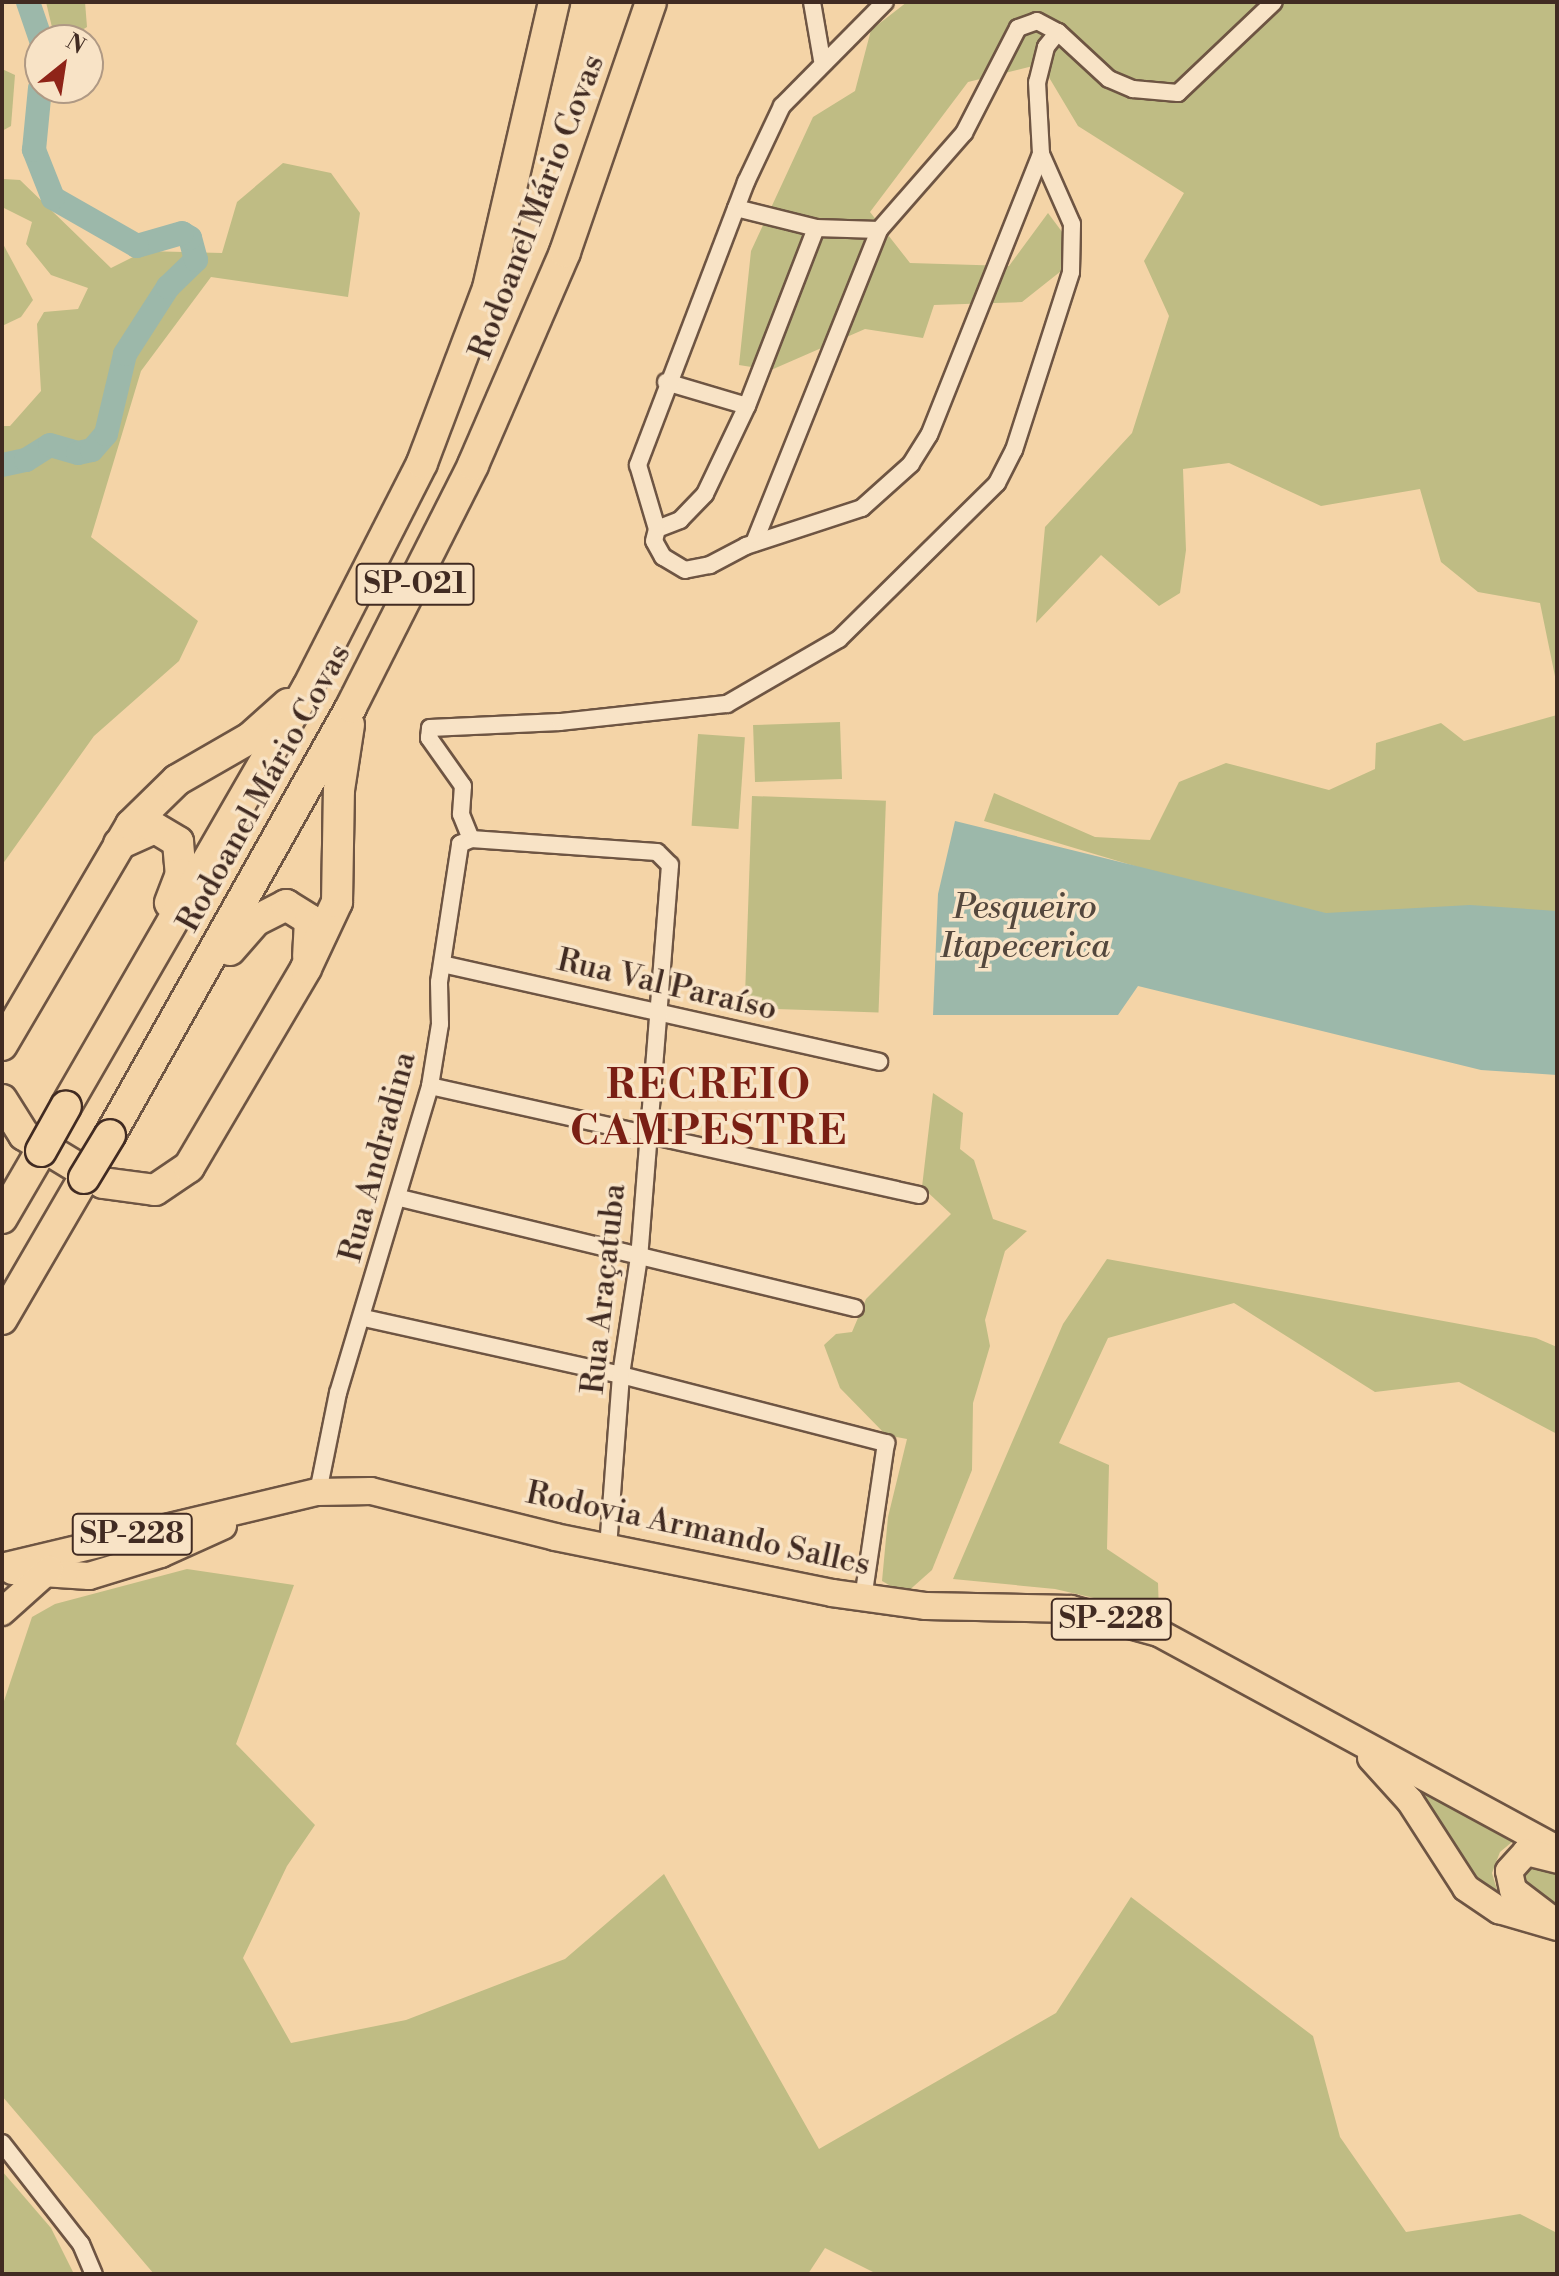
<!DOCTYPE html>
<html>
<head>
<meta charset="utf-8">
<style>
	body { margin:0 }
	#map { position:relative; width:1559px; height:2276px; overflow:hidden; background:#f4d4a7; font-family:"Libre Bodoni",serif }
	div>[style] { position:absolute }
	[style*='--x'] { left:calc(var(--x)*1px); top:calc(var(--y)*1px); width:calc(var(--w)*1px); rotate:calc(var(--a)*1deg) }
	.green>* { inset:0; background:#bfbc84; transform-origin:0 0 }
	.water>* { inset:0; background:#9cb8aa }
	.river>* { height:24px; margin:-12px; padding:0 12px; transform-origin:12px; border-radius:12px; background:#9cb8aa }
	.roads { filter:drop-shadow(2px 0 #6e5543) drop-shadow(-2px 0 #6e5543) drop-shadow(0 2px #6e5543) drop-shadow(0 -2px #6e5543) }
	.minor>* { height:16px; margin:-8px; padding:0 8px; transform-origin:8px; border-radius:8px; background:#f8e3c6 }
	.primary>* { height:26px; margin:-13px; padding:0 13px; transform-origin:13px; border-radius:13px; background:#f4d4a7 }
	.motorway>* { height:30px; margin:-15px; padding:0 15px; transform-origin:15px; border-radius:15px; background:#f4d4a7 }
	.bridges { filter:drop-shadow(2px 0 #412b22) drop-shadow(-2px 0 #412b22) drop-shadow(0 2px #412b22) drop-shadow(0 -2px #412b22) }
	.motorway-bridge>* { height:30px; margin:-15px; padding:0 15px; transform-origin:15px; border-radius:15px; background:#f4d4a7 }
	span { translate:-50% -50%; white-space:nowrap; text-align:center; line-height:1.15; -webkit-text-stroke:7px #f8e3c6; paint-order:stroke }
	.shield-label span { padding:2px 6px; background:#f8e3c6; border:2px solid; border-radius:6px; -webkit-text-stroke-width:0 }
	.shield-label { font-size:30px; color:#412b22; font-weight:700 }
	.street-label { font-size:32px; color:#412b22 }
	.water-label { font-size:34px; color:#53473d; font-style:italic }
	.district-label { font-size:40px; color:#7a1f14; font-weight:700; letter-spacing:2px }
	.frame { position:absolute; inset:0; border:4px solid #412b22; pointer-events:none }
	.north { position:absolute; left:24px; top:24px; width:80px; height:80px; box-sizing:border-box; background:#f8e3c6; border:2px solid #af9984; border-radius:50%; rotate:30deg; font-size:22px; font-weight:700; line-height:32px; text-align:center; color:#412b22 }
	.north::after { content:''; display:block; margin:auto; width:28px; height:36px; background:#8f2418; clip-path:polygon(50% 0,100% 100%,50% 72%,0 100%) }
</style>
</head>
<body>
<div id="map">
	<div class="green">
		<i style="clip-path:polygon(46px 2px,85px 2px,87px 27px,66px 40px,55px 40px)"></i>
		<i style="clip-path:polygon(907px 2px,1557px 2px,1557px 686px,1540px 603px,1478px 592px,1441px 562px,1420px 489px,1321px 506px,1229px 463px,1183px 469px,1186px 550px,1180px 593px,1159px 606px,1101px 555px,1036px 623px,1045px 527px,1132px 433px,1169px 316px,1144px 261px,1184px 193px,1078px 126px,1041px 64px,968px 82px,870px 212px,910px 263px,1009px 266px,1048px 213px,1080px 256px,1022px 302px,934px 305px,923px 338px,865px 329px,771px 370px,739px 365px,751px 251px,813px 117px,855px 91px,871px 30px)"></i>
		<i style="clip-path:polygon(2px 69px,15px 75px,11px 126px,2px 131px)"></i>
		<i style="clip-path:polygon(2px 159px,4px 179px,20px 180px,111px 268px,145px 251px,222px 253px,237px 202px,283px 163px,331px 173px,360px 213px,348px 297px,211px 277px,141px 371px,91px 537px,198px 621px,179px 661px,94px 736px,2px 865px,2px 426px,10px 426px,41px 391px,37px 324px,44px 312px,78px 309px,88px 288px,51px 275px,26px 244px,32px 222px,2px 207px)"></i>
		<i style="clip-path:polygon(2px 242px,33px 300px,21px 317px,2px 326px)"></i>
		<i style="clip-path:polygon(1557px 715px,1557px 928px,1459px 926px,1221px 903px,1168px 876px,984px 821px,994px 793px,1095px 837px,1150px 840px,1179px 782px,1226px 763px,1329px 790px,1375px 769px,1376px 743px,1441px 723px,1464px 741px)"></i>
		<i style="left:840px;top:722px;width:57px;height:87px;rotate:88deg"></i>
		<i style="left:698px;top:734px;width:47px;height:92px;rotate:4deg"></i>
		<i style="left:752px;top:796px;width:134px;height:212px;rotate:2deg"></i>
		<i style="clip-path:polygon(933px 1093px,963px 1113px,960px 1149px,974px 1160px,993px 1219px,1027px 1231px,1005px 1251px,985px 1320px,990px 1346px,973px 1403px,972px 1470px,932px 1570px,905px 1594px,882px 1581px,888px 1517px,907px 1439px,886px 1435px,840px 1388px,824px 1345px,836px 1334px,852px 1332px,866px 1299px,951px 1214px,922px 1187px)"></i>
		<i style="clip-path:polygon(1107px 1259px,1536px 1338px,1557px 1347px,1557px 1434px,1459px 1382px,1375px 1392px,1234px 1303px,1108px 1338px,1059px 1443px,1109px 1465px,1107px 1549px,1158px 1583px,1159px 1613px,1055px 1589px,953px 1579px,1063px 1324px)"></i>
		<i style="clip-path:polygon(187px 1569px,294px 1585px,236px 1744px,315px 1825px,287px 1866px,243px 1958px,291px 2043px,406px 2020px,565px 1959px,664px 1874px,819px 2149px,1056px 2013px,1131px 1897px,1313px 2036px,1340px 2137px,1406px 2232px,1520px 2214px,1557px 2233px,1557px 2274px,877px 2274px,825px 2248px,808px 2274px,154px 2274px,2px 2096px,2px 1707px,32px 1617px,55px 1604px)"></i>
		<i style="clip-path:polygon(1411px 1786px,1512px 1842px,1500px 1852px,1492px 1873px,1500px 1900px,1472px 1876px)"></i>
		<i style="clip-path:polygon(1545px 1867px,1557px 1872px,1557px 1915px,1522px 1887px,1528px 1869px)"></i>
		<i style="clip-path:polygon(2px 2171px,51px 2228px,74px 2274px,2px 2274px)"></i>
	</div>
	<div class="water">
		<i style="clip-path:polygon(955px 821px,1326px 913px,1470px 905px,1557px 911px,1557px 1075px,1481px 1070px,1138px 986px,1118px 1015px,933px 1015px,938px 894px)"></i>
	</div>
	<div class="river">
		<i style="--x:28;--y:2;--w:40;--a:71.1"></i>
		<i style="--x:2;--y:465;--w:25;--a:-12"></i>
		<i style="--x:26;--y:460;--w:28;--a:-32"></i>
		<i style="--x:50;--y:445;--w:29;--a:16"></i>
		<i style="--x:78;--y:453;--w:14;--a:-12"></i>
		<i style="--x:92;--y:450;--w:21;--a:-49"></i>
		<i style="--x:106;--y:434;--w:82;--a:-76.6"></i>
		<i style="--x:125;--y:354;--w:80;--a:-57.3"></i>
		<i style="--x:168;--y:287;--w:39;--a:-44"></i>
		<i style="--x:196;--y:260;--w:23;--a:-105"></i>
		<i style="--x:190;--y:238;--w:9;--a:-148"></i>
		<i style="--x:182;--y:233;--w:47;--a:163.9"></i>
		<i style="--x:137;--y:246;--w:97;--a:-150.3"></i>
		<i style="--x:53;--y:198;--w:52;--a:-111.6"></i>
		<i style="--x:34;--y:150;--w:62;--a:-84.5"></i>
	</div>
	<div class="roads">
		<div class="minor">
			<i style="--x:812;--y:2;--w:59;--a:80.2"></i>
			<i style="--x:1058;--y:32;--w:69;--a:42.7"></i>
			<i style="--x:1109;--y:79;--w:26;--a:23"></i>
			<i style="--x:1133;--y:89;--w:45;--a:5.1"></i>
			<i style="--x:1178;--y:93;--w:132;--a:-43.5"></i>
			<i style="--x:736;--y:208;--w:82;--a:14"></i>
			<i style="--x:816;--y:228;--w:63;--a:1.8"></i>
			<i style="--x:879;--y:230;--w:129;--a:-48.8"></i>
			<i style="--x:964;--y:133;--w:118;--a:-62.8"></i>
			<i style="--x:1018;--y:28;--w:20;--a:-20"></i>
			<i style="--x:1037;--y:21;--w:24;--a:28"></i>
			<i style="--x:1058;--y:32;--w:19;--a:129"></i>
			<i style="--x:1046;--y:47;--w:36;--a:104"></i>
			<i style="--x:1037;--y:82;--w:72;--a:86.8"></i>
			<i style="--x:666;--y:382;--w:84;--a:16.5"></i>
			<i style="--x:657;--y:529;--w:25;--a:-21"></i>
			<i style="--x:680;--y:520;--w:36;--a:-46"></i>
			<i style="--x:705;--y:494;--w:98;--a:-64.5"></i>
			<i style="--x:747;--y:406;--w:191;--a:-68.8"></i>
			<i style="--x:754;--y:543;--w:337;--a:-68.2"></i>
			<i style="--x:471;--y:839;--w:27;--a:-112"></i>
			<i style="--x:461;--y:814;--w:28;--a:-86"></i>
			<i style="--x:463;--y:786;--w:59;--a:-125.3"></i>
			<i style="--x:429;--y:738;--w:10;--a:-84"></i>
			<i style="--x:430;--y:728;--w:130;--a:-2.6"></i>
			<i style="--x:560;--y:722;--w:168;--a:-6.2"></i>
			<i style="--x:727;--y:704;--w:129;--a:-30.1"></i>
			<i style="--x:839;--y:639;--w:222;--a:-44.6"></i>
			<i style="--x:997;--y:483;--w:37;--a:-63"></i>
			<i style="--x:1014;--y:450;--w:187;--a:-72.2"></i>
			<i style="--x:1071;--y:272;--w:48;--a:-88.8"></i>
			<i style="--x:1072;--y:224;--w:77;--a:-113.9"></i>
			<i style="--x:1041;--y:154;--w:302;--a:111.7"></i>
			<i style="--x:929;--y:435;--w:34;--a:122"></i>
			<i style="--x:911;--y:464;--w:66;--a:138.1"></i>
			<i style="--x:862;--y:508;--w:122;--a:161.9"></i>
			<i style="--x:746;--y:546;--w:41;--a:152.2"></i>
			<i style="--x:710;--y:565;--w:25;--a:169"></i>
			<i style="--x:685;--y:570;--w:26;--a:-149"></i>
			<i style="--x:663;--y:557;--w:18;--a:-119"></i>
			<i style="--x:654;--y:541;--w:12;--a:-76"></i>
			<i style="--x:657;--y:529;--w:67;--a:-106.5"></i>
			<i style="--x:638;--y:465;--w:303;--a:-69.1"></i>
			<i style="--x:746;--y:182;--w:84;--a:-64.7"></i>
			<i style="--x:782;--y:106;--w:146;--a:-45.3"></i>
			<i style="--x:442;--y:964;--w:448;--a:12.6"></i>
			<i style="--x:430;--y:1086;--w:501;--a:12.57"></i>
			<i style="--x:400;--y:1198;--w:468;--a:13.6"></i>
			<i style="--x:364;--y:1318;--w:263;--a:12.5"></i>
			<i style="--x:621;--y:1375;--w:274;--a:14.4"></i>
			<i style="--x:886;--y:1443;--w:157;--a:98.4"></i>
			<i style="--x:318;--y:1492;--w:101;--a:-78.6"></i>
			<i style="--x:338;--y:1393;--w:320;--a:-73.3"></i>
			<i style="--x:430;--y:1086;--w:63;--a:-80.8"></i>
			<i style="--x:440;--y:1024;--w:42;--a:-91.4"></i>
			<i style="--x:439;--y:982;--w:140;--a:-81.3"></i>
			<i style="--x:460;--y:844;--w:12;--a:-24"></i>
			<i style="--x:471;--y:839;--w:186;--a:4"></i>
			<i style="--x:657;--y:852;--w:18;--a:45"></i>
			<i style="--x:670;--y:865;--w:393;--a:94.5"></i>
			<i style="--x:639;--y:1257;--w:119;--a:98.7"></i>
			<i style="--x:621;--y:1375;--w:173;--a:94.3"></i>
			<i style="--x:2;--y:2143;--w:128;--a:52"></i>
			<i style="--x:81;--y:2244;--w:33;--a:67"></i>
		</div>
		<div class="primary">
			<i style="--x:2;--y:1567;--w:325;--a:-13.4"></i>
			<i style="--x:318;--y:1492;--w:53;--a:-1.1"></i>
			<i style="--x:371;--y:1491;--w:190;--a:14"></i>
			<i style="--x:555;--y:1537;--w:283;--a:11.4"></i>
			<i style="--x:832;--y:1593;--w:95;--a:7.9"></i>
			<i style="--x:926;--y:1606;--w:145;--a:1.2"></i>
			<i style="--x:1071;--y:1609;--w:91;--a:15.3"></i>
			<i style="--x:1159;--y:1633;--w:453;--a:28.5"></i>
			<i style="--x:12;--y:1571;--w:77;--a:3.7"></i>
			<i style="--x:89;--y:1576;--w:75;--a:-17"></i>
			<i style="--x:161;--y:1554;--w:68;--a:-24.3"></i>
			<i style="--x:2;--y:1612;--w:64;--a:-41.9"></i>
			<i style="--x:1371;--y:1758;--w:58;--a:47.8"></i>
			<i style="--x:1410;--y:1801;--w:103;--a:57.2"></i>
			<i style="--x:1466;--y:1888;--w:40;--a:34"></i>
			<i style="--x:1499;--y:1910;--w:60;--a:16.3"></i>
			<i style="--x:1554;--y:1921;--w:51;--a:-142.9"></i>
			<i style="--x:1513;--y:1890;--w:19;--a:-102"></i>
			<i style="--x:1509;--y:1871;--w:25;--a:-48"></i>
			<i style="--x:1526;--y:1852;--w:32;--a:14"></i>
		</div>
		<div class="motorway">
			<i style="--x:119;--y:844;--w:39;--a:-24"></i>
			<i style="--x:155;--y:828;--w:27;--a:31"></i>
			<i style="--x:178;--y:842;--w:32;--a:85"></i>
			<i style="--x:181;--y:874;--w:31;--a:111"></i>
			<i style="--x:230;--y:950;--w:38;--a:-49"></i>
			<i style="--x:255;--y:921;--w:35;--a:-27"></i>
			<i style="--x:286;--y:905;--w:28;--a:32"></i>
			<i style="--x:310;--y:920;--w:36;--a:93"></i>
			<i style="--x:2;--y:1045;--w:255;--a:-59.6"></i>
			<i style="--x:131;--y:825;--w:64;--a:-44.4"></i>
			<i style="--x:177;--y:780;--w:84;--a:-29.9"></i>
			<i style="--x:250;--y:738;--w:51;--a:-41.8"></i>
			<i style="--x:2;--y:1100;--w:41;--a:57.8"></i>
			<i style="--x:24;--y:1135;--w:92;--a:31.3"></i>
			<i style="--x:103;--y:1183;--w:52;--a:7.7"></i>
			<i style="--x:155;--y:1190;--w:41;--a:-34.1"></i>
			<i style="--x:189;--y:1167;--w:231;--a:-59.5"></i>
			<i style="--x:306;--y:968;--w:73;--a:-64.8"></i>
			<i style="--x:337;--y:902;--w:112;--a:-89"></i>
			<i style="--x:339;--y:790;--w:66;--a:-81.3"></i>
			<i style="--x:66;--y:1106;--w:484;--a:-60"></i>
			<i style="--x:308;--y:687;--w:251;--a:-63"></i>
			<i style="--x:422;--y:463;--w:187;--a:-69.3"></i>
			<i style="--x:488;--y:288;--w:294;--a:-77"></i>
			<i style="--x:110;--y:1135;--w:491;--a:-60.6"></i>
			<i style="--x:351;--y:707;--w:271;--a:-63.2"></i>
			<i style="--x:473;--y:465;--w:232;--a:-66.6"></i>
			<i style="--x:565;--y:252;--w:264;--a:-71"></i>
			<i style="--x:2;--y:1218;--w:78;--a:-59.8"></i>
			<i style="--x:2;--y:1319;--w:163;--a:-59.8"></i>
		</div>
	</div>
	<div class="bridges">
		<div class="motorway-bridge">
			<i style="--x:41;--y:1151;--w:51;--a:-60.9"></i>
			<i style="--x:84;--y:1178;--w:50;--a:-58.8"></i>
		</div>
	</div>
	<div class="shield-label">
		<span style="left:415px;top:584px">SP-021</span>
		<span style="left:132px;top:1534px">SP-228</span>
		<span style="left:1111px;top:1619px">SP-228</span>
	</div>
	<div class="street-label">
		<span style="left:537px;top:207px;rotate:-69deg">Rodoanel Mário Covas</span>
		<span style="left:264px;top:788px;rotate:-61deg">Rodoanel Mário Covas</span>
		<span style="left:667px;top:985px;rotate:13deg">Rua Val Paraíso</span>
		<span style="left:378px;top:1157px;rotate:-75deg">Rua Andradina</span>
		<span style="left:604px;top:1289px;rotate:-84deg">Rua Araçatuba</span>
		<span style="left:698px;top:1529px;rotate:12deg">Rodovia Armando Salles</span>
	</div>
	<div class="water-label">
		<span style="left:1025px;top:928px">Pesqueiro<br>Itapecerica</span>
	</div>
	<div class="district-label">
		<span style="left:709px;top:1109px">RECREIO<br>CAMPESTRE</span>
	</div>
	<div class="frame"></div>
	<div class="north">N</div>
</div>
</body>
</html>
